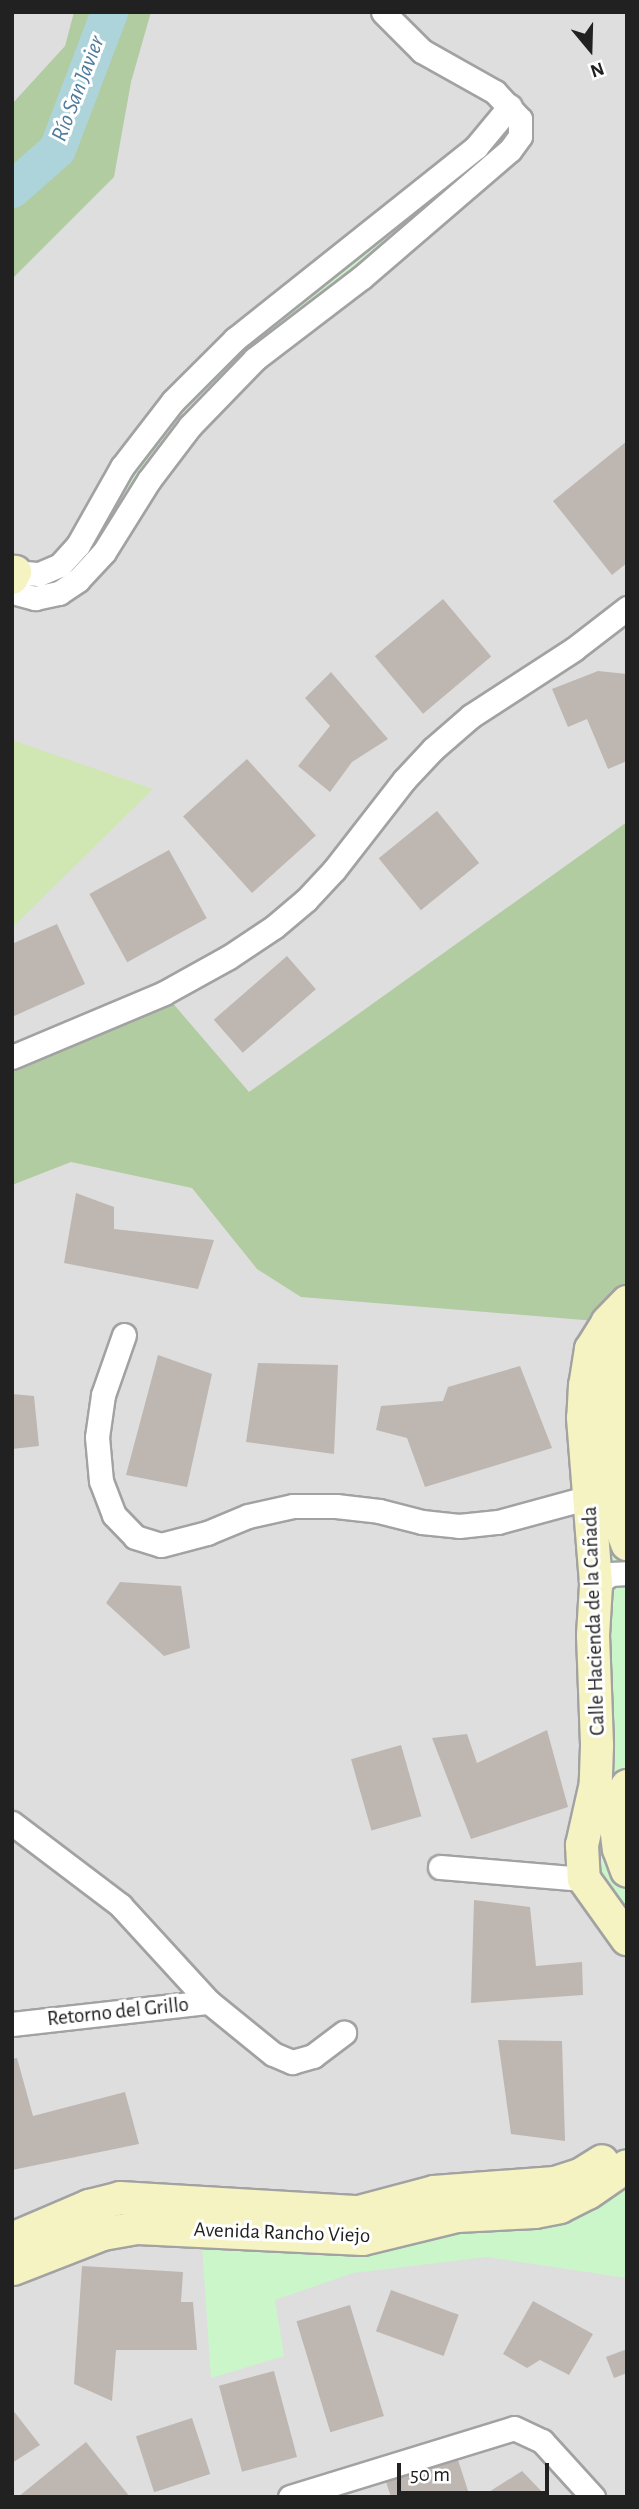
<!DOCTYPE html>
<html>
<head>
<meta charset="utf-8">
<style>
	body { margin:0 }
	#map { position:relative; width:639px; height:2509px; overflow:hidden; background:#f0ede8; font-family:"Alegreya Sans",sans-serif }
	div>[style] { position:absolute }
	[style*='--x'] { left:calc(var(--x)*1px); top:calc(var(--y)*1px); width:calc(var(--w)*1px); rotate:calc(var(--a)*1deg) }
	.residential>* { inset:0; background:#dfdede; transform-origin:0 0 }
	.grass>* { inset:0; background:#d0e6b3 }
	.forest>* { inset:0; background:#b1cca0 }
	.park>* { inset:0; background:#caf6ca }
	.river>* { height:37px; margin:-18.5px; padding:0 18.5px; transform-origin:18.5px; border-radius:18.5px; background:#acd4da }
	.building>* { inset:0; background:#beb6b1; transform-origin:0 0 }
	.roads { filter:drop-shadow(2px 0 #a2a2a2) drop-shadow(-2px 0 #a2a2a2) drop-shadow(0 2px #a2a2a2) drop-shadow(0 -2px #a2a2a2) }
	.street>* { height:23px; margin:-11.5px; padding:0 11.5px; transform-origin:11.5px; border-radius:11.5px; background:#fff }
	.secondary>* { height:32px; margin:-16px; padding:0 16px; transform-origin:16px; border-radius:16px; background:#f5f3c1 }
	span { translate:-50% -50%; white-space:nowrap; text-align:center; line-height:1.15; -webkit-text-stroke:6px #fff; paint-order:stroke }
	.street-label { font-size:21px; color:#212121 }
	.water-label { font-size:23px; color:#4d7b9b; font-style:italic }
	.frame { position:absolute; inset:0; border:14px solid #212121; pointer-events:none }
	.north { position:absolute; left:555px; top:14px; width:70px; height:70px; -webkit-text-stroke:5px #fff; paint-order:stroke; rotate:161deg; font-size:19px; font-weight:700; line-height:28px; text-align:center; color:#212121 }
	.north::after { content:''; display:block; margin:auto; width:24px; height:32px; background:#212121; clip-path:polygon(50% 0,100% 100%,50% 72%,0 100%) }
	.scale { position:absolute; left:397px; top:2463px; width:152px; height:32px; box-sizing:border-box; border:4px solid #212121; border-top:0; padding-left:9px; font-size:21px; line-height:24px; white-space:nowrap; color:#212121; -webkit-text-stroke:5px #fff; paint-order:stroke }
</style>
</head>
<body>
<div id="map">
	<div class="residential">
		<i style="left:12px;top:12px;width:615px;height:2485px"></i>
	</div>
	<div class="grass">
		<i style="clip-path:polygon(12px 740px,153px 789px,12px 928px)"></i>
	</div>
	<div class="forest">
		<i style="clip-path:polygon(74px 12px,151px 12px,131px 82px,114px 177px,12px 279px,12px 104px,65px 46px)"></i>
		<i style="clip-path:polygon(627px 822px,627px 1302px,608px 1322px,301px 1297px,257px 1269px,192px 1188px,71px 1162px,12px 1185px,12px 1057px,164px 993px,249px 1092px)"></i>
	</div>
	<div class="park">
		<i style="clip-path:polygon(510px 106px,520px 136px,254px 359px,104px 552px,35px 598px,15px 573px,60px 565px,173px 401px)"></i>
		<i style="clip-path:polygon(627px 1302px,627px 1341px,617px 1357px,611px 1386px,609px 1417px,618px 1520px,627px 1544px,627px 1786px,615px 1818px,619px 1849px,627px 1871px,627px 1939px,584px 1879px,582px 1845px,596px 1783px,597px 1746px,596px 1585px,583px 1418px,585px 1385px,591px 1349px,608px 1322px)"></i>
		<i style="clip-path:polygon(627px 2145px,627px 2278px,487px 2257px,353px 2273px,275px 2300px,284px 2356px,211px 2378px,201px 2231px,138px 2228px,14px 2282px,12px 2287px,12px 2239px,89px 2206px,307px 2211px,580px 2175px)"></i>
	</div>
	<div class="river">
		<i style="--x:12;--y:189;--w:60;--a:-41.6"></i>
		<i style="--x:57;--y:149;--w:147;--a:-69.2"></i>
	</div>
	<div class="building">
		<i style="clip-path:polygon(627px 441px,627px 563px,612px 575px,553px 501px)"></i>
		<i style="left:443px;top:599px;width:75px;height:89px;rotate:50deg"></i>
		<i style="clip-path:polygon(598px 671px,627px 674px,627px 761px,608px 769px,587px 719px,568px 727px,552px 689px)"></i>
		<i style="clip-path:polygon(331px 672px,388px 739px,352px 762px,330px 792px,298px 766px,330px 726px,305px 698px)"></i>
		<i style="left:247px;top:759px;width:103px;height:86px;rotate:48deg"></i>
		<i style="left:437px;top:811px;width:67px;height:75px;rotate:51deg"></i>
		<i style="left:169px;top:850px;width:78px;height:91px;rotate:61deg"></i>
		<i style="clip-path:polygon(57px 924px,85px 984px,12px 1017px,12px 944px)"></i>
		<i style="left:287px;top:956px;width:44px;height:97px;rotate:49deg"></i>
		<i style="clip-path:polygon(76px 1193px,114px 1207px,114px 1229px,214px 1240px,198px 1289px,64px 1263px)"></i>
		<i style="clip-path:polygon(158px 1355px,212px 1374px,187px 1487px,126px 1475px)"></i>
		<i style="clip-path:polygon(258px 1363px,338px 1365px,334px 1454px,246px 1442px)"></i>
		<i style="clip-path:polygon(520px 1366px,552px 1448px,425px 1487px,407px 1438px,376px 1430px,381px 1406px,443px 1401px,448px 1387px)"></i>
		<i style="clip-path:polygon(12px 1394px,34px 1396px,39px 1446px,12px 1449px)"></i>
		<i style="clip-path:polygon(120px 1582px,181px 1586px,190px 1648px,164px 1656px,106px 1603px)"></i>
		<i style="clip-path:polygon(547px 1730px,568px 1807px,471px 1839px,432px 1738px,467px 1734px,477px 1763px)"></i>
		<i style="left:401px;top:1745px;width:74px;height:52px;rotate:74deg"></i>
		<i style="clip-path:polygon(474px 1900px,530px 1907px,536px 1966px,582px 1962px,583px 1995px,471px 2003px)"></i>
		<i style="clip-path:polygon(498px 2040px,562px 2041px,565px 2141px,511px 2134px)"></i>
		<i style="clip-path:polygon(17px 2058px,33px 2116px,125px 2092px,139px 2144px,12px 2170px,12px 2059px)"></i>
		<i style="clip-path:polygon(82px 2266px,183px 2272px,181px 2302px,193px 2302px,197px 2350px,116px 2350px,112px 2401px,74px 2384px)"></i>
		<i style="left:391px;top:2290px;width:72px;height:44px;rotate:20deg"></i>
		<i style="clip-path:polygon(533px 2301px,593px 2334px,569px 2375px,540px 2360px,527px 2368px,503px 2354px)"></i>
		<i style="left:350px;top:2305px;width:116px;height:56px;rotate:73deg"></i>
		<i style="clip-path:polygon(627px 2349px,627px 2373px,614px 2378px,606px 2357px)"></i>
		<i style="left:274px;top:2371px;width:89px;height:57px;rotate:75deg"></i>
		<i style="clip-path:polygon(12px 2409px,40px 2445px,12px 2463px)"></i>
		<i style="left:192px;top:2418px;width:59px;height:59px;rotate:72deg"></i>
		<i style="clip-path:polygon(86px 2442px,130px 2497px,18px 2497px,50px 2471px)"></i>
		<i style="clip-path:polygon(458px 2460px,470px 2497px,391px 2497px,386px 2482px)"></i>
		<i style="clip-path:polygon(522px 2471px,547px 2497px,481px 2497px)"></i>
	</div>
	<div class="roads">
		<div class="street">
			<i style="--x:12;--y:569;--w:4;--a:45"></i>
			<i style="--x:15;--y:572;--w:24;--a:5"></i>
			<i style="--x:39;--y:574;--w:23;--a:-23"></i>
			<i style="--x:60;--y:565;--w:27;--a:-48"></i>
			<i style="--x:78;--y:545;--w:90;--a:-60.6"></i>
			<i style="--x:122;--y:467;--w:83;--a:-52.3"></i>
			<i style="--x:173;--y:401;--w:88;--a:-45"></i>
			<i style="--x:235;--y:339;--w:308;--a:-38.5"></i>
			<i style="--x:476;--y:147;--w:53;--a:-50.3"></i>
			<i style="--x:12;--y:592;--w:24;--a:15"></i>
			<i style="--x:35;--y:598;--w:25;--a:-12"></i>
			<i style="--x:59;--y:593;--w:23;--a:-34"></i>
			<i style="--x:78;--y:580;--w:38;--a:-47"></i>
			<i style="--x:104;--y:552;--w:85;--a:-58"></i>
			<i style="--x:149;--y:480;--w:68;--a:-52.8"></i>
			<i style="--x:190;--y:426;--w:93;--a:-45.9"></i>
			<i style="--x:255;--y:359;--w:133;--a:-37.4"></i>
			<i style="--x:361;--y:278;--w:196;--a:-40.7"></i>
			<i style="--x:510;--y:150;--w:17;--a:-54"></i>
			<i style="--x:520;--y:136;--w:17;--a:-90"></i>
			<i style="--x:520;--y:119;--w:37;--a:-133"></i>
			<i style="--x:495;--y:92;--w:84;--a:-150.7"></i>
			<i style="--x:422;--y:51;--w:55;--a:-135"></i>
			<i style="--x:12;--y:1057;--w:165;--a:-22.8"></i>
			<i style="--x:164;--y:993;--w:74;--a:-29"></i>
			<i style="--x:229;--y:957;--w:54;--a:-33.7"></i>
			<i style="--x:274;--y:927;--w:42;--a:-40.2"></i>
			<i style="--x:306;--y:900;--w:41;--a:-47"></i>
			<i style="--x:334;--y:870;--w:114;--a:-52.1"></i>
			<i style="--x:404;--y:780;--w:42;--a:-46.9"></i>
			<i style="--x:433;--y:749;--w:50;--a:-41"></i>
			<i style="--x:471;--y:716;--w:123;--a:-33"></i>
			<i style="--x:574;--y:649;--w:67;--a:-37.7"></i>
			<i style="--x:124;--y:1335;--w:64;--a:109.3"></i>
			<i style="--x:103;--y:1395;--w:42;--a:98.1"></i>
			<i style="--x:97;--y:1437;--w:44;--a:84.8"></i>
			<i style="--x:101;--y:1481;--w:36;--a:69"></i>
			<i style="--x:114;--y:1515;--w:30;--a:46"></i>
			<i style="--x:135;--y:1537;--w:27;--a:17"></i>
			<i style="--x:161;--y:1545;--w:48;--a:-14.6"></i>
			<i style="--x:207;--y:1533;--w:44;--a:-22.5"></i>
			<i style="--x:248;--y:1516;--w:46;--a:-12.5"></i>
			<i style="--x:293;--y:1506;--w:43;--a:0"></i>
			<i style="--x:336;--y:1506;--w:43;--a:6.6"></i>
			<i style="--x:379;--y:1511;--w:44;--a:14.3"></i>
			<i style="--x:422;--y:1522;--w:37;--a:6"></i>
			<i style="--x:459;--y:1526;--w:39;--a:-6"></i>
			<i style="--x:498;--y:1522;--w:107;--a:-15.2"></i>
			<i style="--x:596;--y:1585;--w:18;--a:-38"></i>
			<i style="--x:610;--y:1574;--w:17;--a:-3"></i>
			<i style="--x:12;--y:1823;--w:136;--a:37.2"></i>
			<i style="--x:120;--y:1905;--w:132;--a:47.5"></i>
			<i style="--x:209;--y:2002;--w:82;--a:39.1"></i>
			<i style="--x:273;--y:2054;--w:21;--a:23"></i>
			<i style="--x:292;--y:2062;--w:22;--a:-16"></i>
			<i style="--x:313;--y:2056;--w:39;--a:-37"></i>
			<i style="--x:440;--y:1867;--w:144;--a:4.8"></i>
			<i style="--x:12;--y:2024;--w:198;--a:-6.4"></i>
			<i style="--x:290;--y:2497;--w:234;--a:-17.1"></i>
			<i style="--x:514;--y:2428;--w:31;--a:25"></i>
			<i style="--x:542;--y:2441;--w:76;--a:47.7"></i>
		</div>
		<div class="secondary">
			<i style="--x:12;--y:578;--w:7;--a:-63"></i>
			<i style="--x:627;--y:1302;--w:28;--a:134"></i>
			<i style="--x:608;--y:1322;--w:32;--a:122"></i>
			<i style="--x:591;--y:1349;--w:36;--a:99"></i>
			<i style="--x:585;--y:1385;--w:33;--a:93"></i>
			<i style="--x:583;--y:1418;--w:168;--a:85.5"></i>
			<i style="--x:596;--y:1585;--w:50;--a:93.4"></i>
			<i style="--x:593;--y:1635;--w:111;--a:87.9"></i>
			<i style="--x:597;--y:1746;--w:37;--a:92"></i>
			<i style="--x:596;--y:1783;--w:64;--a:102.7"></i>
			<i style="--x:582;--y:1845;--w:34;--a:87"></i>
			<i style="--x:584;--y:1879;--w:74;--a:54.4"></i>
			<i style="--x:627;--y:1341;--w:17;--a:121"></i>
			<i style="--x:618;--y:1356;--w:31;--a:103"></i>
			<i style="--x:611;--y:1386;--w:31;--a:94"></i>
			<i style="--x:609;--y:1417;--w:103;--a:85"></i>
			<i style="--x:618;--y:1520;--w:26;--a:69"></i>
			<i style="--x:627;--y:1786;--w:34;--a:111"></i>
			<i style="--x:615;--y:1818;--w:31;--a:83"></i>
			<i style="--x:619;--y:1849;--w:23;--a:70"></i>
			<i style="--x:12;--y:2239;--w:84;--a:-23.2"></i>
			<i style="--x:89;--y:2206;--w:32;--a:-14"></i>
			<i style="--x:120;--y:2198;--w:239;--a:3.4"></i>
			<i style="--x:359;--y:2212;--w:78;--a:-14.9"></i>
			<i style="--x:434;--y:2192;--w:121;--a:-4.3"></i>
			<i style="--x:555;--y:2183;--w:26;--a:-18"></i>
			<i style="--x:580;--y:2175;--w:26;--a:-32"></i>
			<i style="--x:13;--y:2269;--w:97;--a:-21.3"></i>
			<i style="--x:103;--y:2234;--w:36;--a:-10"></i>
			<i style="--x:138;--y:2228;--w:225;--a:2.8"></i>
			<i style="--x:363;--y:2239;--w:97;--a:-13.7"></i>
			<i style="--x:457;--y:2216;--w:78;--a:-2.9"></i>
			<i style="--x:535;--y:2212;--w:25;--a:-11"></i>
			<i style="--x:560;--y:2207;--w:31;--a:-27"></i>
			<i style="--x:588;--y:2193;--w:47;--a:-34.7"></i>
		</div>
	</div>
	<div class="street-label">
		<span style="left:594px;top:1621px;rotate:-92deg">Calle Hacienda de la Cañada</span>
		<span style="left:118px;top:2012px;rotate:-6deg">Retorno del Grillo</span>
		<span style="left:282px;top:2233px;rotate:2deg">Avenida Rancho Viejo</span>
	</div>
	<div class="water-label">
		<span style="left:79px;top:89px;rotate:-69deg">Río San Javier</span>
	</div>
	<div class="frame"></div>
	<div class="north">N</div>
	<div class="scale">50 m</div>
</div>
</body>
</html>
